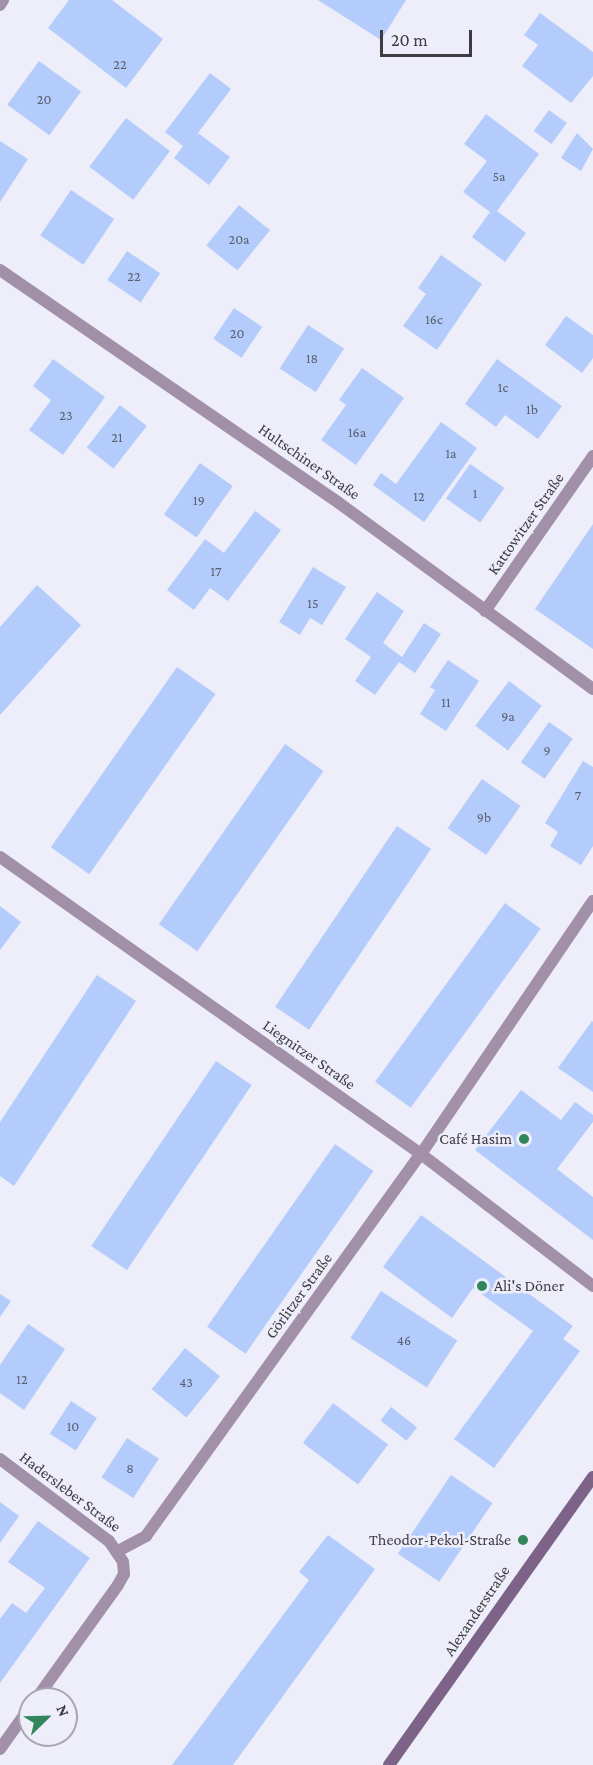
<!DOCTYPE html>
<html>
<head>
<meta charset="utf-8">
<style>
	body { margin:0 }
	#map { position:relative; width:593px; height:1765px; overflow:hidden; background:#eeedfa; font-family:"Crimson Pro",serif }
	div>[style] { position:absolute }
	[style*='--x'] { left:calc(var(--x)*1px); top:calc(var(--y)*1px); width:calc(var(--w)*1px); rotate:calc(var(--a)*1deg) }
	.building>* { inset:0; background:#b3ccfb; transform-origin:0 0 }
	.street>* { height:12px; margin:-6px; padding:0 6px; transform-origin:6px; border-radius:6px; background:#a290a9 }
	.secondary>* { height:12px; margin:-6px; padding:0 6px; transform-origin:6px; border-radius:6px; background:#7c6387 }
	.dots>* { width:16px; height:16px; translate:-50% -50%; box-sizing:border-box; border:3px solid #eeedfa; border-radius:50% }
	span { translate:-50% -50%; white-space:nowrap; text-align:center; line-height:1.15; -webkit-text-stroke:5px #eeedfa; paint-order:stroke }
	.number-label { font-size:14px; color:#5a6070 }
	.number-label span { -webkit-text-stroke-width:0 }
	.street-label { font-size:16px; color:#3c3c41 }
	.poi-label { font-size:16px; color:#3c3c41 }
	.right { translate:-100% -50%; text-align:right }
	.left { translate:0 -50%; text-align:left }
	.north { position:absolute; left:18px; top:1687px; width:60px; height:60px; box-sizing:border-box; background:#eeedfa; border:2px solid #a7a6b0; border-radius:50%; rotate:67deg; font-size:16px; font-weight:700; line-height:24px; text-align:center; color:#3c3c41 }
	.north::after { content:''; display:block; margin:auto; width:21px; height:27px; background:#31875b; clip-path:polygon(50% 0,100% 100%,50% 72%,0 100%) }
	.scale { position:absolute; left:380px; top:30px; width:92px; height:27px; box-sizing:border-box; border:3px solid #3c3c41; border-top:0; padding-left:8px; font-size:18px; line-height:21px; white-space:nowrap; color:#3c3c41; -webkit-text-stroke:4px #eeedfa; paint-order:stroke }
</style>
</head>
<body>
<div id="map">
	<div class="building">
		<i style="clip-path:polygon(69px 0,112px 0,163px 39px,126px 88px,48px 28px)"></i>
		<i style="clip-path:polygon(318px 0,406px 0,381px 40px)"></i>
		<i style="clip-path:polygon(540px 13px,593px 52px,593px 76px,571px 103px,522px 66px,538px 45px,524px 35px)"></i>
		<i style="left:39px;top:61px;width:52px;height:54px;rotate:36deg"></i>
		<i style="clip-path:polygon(210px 73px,231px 89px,198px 133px,230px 157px,209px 185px,174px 158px,183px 146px,165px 132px)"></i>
		<i style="left:549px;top:110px;width:22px;height:26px;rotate:36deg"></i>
		<i style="clip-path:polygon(486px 114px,539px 154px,497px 211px,526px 233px,505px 262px,472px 237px,490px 212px,463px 192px,487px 161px,464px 144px)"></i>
		<i style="left:126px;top:118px;width:55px;height:61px;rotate:37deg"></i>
		<i style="clip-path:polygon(577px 133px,593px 149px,581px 171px,561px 158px)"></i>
		<i style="clip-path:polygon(0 141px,28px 159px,0 202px)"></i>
		<i style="left:71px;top:190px;width:52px;height:55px;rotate:34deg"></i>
		<i style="left:239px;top:205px;width:40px;height:52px;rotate:39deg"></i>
		<i style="left:127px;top:251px;width:40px;height:35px;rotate:34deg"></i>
		<i style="clip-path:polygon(441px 255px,482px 284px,437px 350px,403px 326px,426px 294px,418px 288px)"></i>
		<i style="left:234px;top:308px;width:34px;height:37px;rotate:34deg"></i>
		<i style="clip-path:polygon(566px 316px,593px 335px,593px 358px,582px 373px,545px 345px)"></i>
		<i style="left:308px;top:325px;width:43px;height:52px;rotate:33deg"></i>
		<i style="clip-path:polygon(53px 359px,105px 397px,63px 455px,29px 430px,51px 400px,33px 386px)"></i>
		<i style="clip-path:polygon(497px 359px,562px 406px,538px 439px,505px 415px,496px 427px,465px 404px)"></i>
		<i style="clip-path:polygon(362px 368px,404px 398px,356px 465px,321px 440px,346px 405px,339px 400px)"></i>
		<i style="left:120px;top:405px;width:34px;height:54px;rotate:38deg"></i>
		<i style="clip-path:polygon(441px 422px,477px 448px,424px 522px,373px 485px,381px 473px,396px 484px)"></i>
		<i style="left:200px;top:463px;width:40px;height:63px;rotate:35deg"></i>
		<i style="left:470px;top:464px;width:42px;height:42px;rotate:35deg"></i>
		<i style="clip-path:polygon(255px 511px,281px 530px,228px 601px,210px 588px,194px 610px,167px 590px,205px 539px,224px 553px)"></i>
		<i style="clip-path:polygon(593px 524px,593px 649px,535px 609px)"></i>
		<i style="clip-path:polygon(313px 567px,346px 587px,322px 625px,310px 618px,300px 635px,279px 622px)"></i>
		<i style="clip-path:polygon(37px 585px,81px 625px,0 715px,0 627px)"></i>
		<i style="clip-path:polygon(377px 592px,404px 611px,383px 643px,402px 657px,424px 623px,441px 634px,415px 673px,399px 662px,375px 695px,355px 681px,371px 657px,345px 639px)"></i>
		<i style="clip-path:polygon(448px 660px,479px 681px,446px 731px,420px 714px,435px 690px,430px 687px)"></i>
		<i style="left:177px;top:667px;width:47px;height:220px;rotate:35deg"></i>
		<i style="left:509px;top:681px;width:41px;height:56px;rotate:37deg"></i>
		<i style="left:549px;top:722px;width:29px;height:49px;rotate:35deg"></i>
		<i style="left:285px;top:744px;width:47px;height:220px;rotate:35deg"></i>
		<i style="clip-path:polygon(583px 761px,593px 767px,593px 846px,581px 865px,550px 846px,558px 832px,545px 823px)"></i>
		<i style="left:482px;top:779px;width:47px;height:60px;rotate:35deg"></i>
		<i style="left:397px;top:826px;width:41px;height:218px;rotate:34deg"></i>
		<i style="left:505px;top:903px;width:44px;height:221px;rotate:36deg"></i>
		<i style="clip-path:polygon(0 906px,21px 922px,0 950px)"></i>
		<i style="clip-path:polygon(97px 975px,136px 1001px,14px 1186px,0 1176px,0 1122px)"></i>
		<i style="clip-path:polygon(592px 1021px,593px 1022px,593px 1092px,558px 1068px)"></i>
		<i style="left:216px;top:1061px;width:43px;height:223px;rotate:34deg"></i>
		<i style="clip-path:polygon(521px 1090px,561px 1120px,575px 1102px,593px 1115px,593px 1122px,557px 1169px,593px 1197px,593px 1240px,475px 1150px)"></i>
		<i style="left:335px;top:1144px;width:47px;height:223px;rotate:35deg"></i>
		<i style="clip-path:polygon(421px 1215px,573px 1326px,563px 1339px,580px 1351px,494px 1468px,454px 1439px,533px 1331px,473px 1288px,452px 1318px,383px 1267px)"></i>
		<i style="left:381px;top:1291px;width:91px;height:56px;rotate:33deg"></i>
		<i style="clip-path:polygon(0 1294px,11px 1301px,0 1317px)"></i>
		<i style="clip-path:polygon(28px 1324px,65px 1349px,24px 1410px,0 1393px,0 1365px)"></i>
		<i style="left:185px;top:1348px;width:45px;height:53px;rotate:39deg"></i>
		<i style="left:71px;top:1401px;width:31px;height:39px;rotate:33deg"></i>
		<i style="left:333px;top:1403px;width:69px;height:50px;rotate:37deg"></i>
		<i style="left:391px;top:1407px;width:33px;height:17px;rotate:38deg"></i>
		<i style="left:127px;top:1438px;width:38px;height:47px;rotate:33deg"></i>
		<i style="left:451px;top:1475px;width:50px;height:95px;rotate:34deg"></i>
		<i style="clip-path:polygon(0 1502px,19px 1516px,0 1543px)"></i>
		<i style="clip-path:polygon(38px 1521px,90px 1558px,0 1683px,0 1619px,12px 1603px,26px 1613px,45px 1588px,8px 1562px)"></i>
		<i style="clip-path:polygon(328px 1535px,375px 1569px,233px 1765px,172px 1765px,309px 1580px,299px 1572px)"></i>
	</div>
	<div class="street">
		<i style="--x:0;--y:5;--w:6;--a:-59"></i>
		<i style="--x:0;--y:270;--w:411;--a:34.5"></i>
		<i style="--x:339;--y:503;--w:315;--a:36.2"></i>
		<i style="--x:485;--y:611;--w:189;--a:-55.1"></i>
		<i style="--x:0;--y:857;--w:515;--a:35.2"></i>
		<i style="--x:421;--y:1154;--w:217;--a:37.5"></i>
		<i style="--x:0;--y:1459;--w:136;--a:37"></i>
		<i style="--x:109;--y:1541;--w:25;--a:56"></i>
		<i style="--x:123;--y:1562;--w:12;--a:85"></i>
		<i style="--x:124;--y:1574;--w:13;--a:119"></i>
		<i style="--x:118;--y:1585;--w:140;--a:125.7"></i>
		<i style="--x:118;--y:1551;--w:32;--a:-28"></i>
		<i style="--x:146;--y:1536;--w:471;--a:-54.3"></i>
		<i style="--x:421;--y:1154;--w:306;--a:-55.8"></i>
		<i style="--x:0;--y:1749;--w:52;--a:-54.5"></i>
	</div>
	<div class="secondary">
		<i style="--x:389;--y:1765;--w:353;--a:-54.7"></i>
	</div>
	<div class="dots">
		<i style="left:524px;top:1139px;background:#31875b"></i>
		<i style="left:482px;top:1286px;background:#31875b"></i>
		<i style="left:523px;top:1540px;background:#31875b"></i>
	</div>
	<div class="number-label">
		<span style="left:120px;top:64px">22</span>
		<span style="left:44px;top:99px">20</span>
		<span style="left:499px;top:176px">5a</span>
		<span style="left:239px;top:239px">20a</span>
		<span style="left:134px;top:276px">22</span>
		<span style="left:434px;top:319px">16c</span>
		<span style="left:237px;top:333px">20</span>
		<span style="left:312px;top:358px">18</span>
		<span style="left:503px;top:387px">1c</span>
		<span style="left:532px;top:409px">1b</span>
		<span style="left:66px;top:415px">23</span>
		<span style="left:357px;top:432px">16a</span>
		<span style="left:117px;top:437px">21</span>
		<span style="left:451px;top:453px">1a</span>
		<span style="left:475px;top:493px">1</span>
		<span style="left:419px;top:496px">12</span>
		<span style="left:199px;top:500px">19</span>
		<span style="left:216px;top:571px">17</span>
		<span style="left:313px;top:603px">15</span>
		<span style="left:446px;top:702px">11</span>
		<span style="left:508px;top:716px">9a</span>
		<span style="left:547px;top:750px">9</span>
		<span style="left:578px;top:795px">7</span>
		<span style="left:484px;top:817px">9b</span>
		<span style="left:404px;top:1340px">46</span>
		<span style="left:22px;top:1379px">12</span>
		<span style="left:186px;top:1382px">43</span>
		<span style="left:73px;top:1426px">10</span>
		<span style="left:130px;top:1468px">8</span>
	</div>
	<div class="street-label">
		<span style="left:309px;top:462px;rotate:35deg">Hultschiner Straße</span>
		<span style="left:526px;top:524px;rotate:-55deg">Kattowitzer Straße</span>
		<span style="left:309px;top:1055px;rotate:35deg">Liegnitzer Straße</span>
		<span style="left:299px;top:1296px;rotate:-54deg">Görlitzer Straße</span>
		<span style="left:70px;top:1492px;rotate:37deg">Hadersleber Straße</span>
		<span style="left:477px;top:1611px;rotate:-56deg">Alexanderstraße</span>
	</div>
	<div class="poi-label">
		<span class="right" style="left:512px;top:1139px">Café Hasim</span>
		<span class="left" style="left:494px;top:1286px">Ali's Döner</span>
		<span class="right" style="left:511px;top:1540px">Theodor-Pekol-Straße</span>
	</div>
	<div class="north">N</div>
	<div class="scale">20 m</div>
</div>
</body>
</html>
